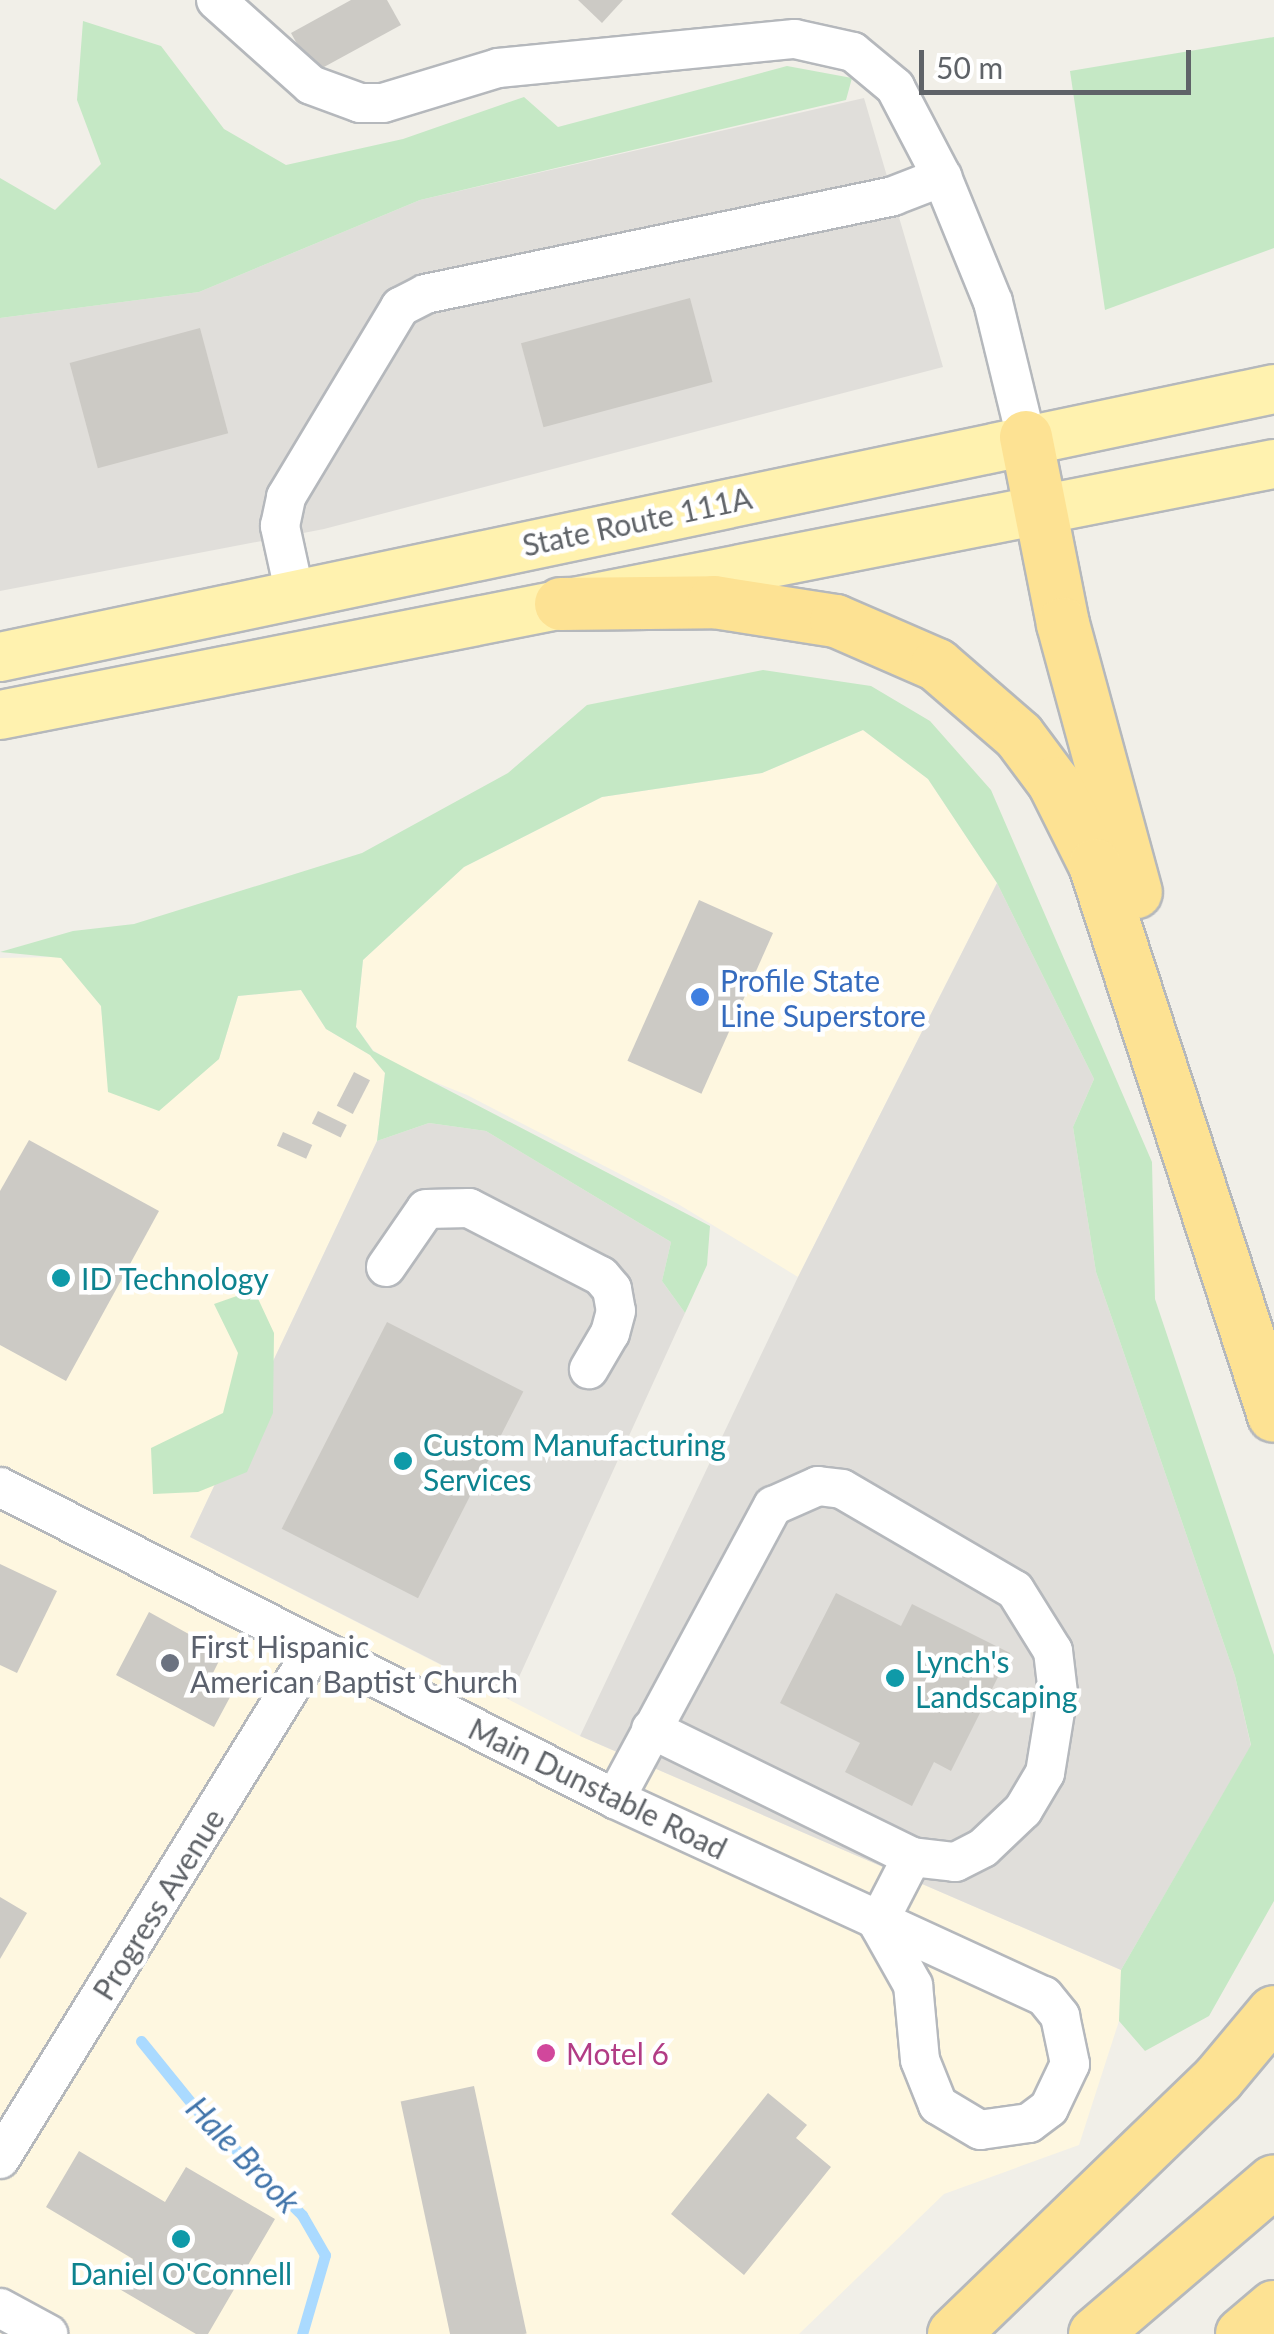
<!DOCTYPE html>
<html>
<head>
<meta charset="utf-8">
<style>
	body { margin:0 }
	#map { position:relative; width:1274px; height:2334px; overflow:hidden; background:#f1efe8; font-family:Lato,sans-serif }
	div>[style] { position:absolute }
	[style*='--x'] { left:calc(var(--x)*1px); top:calc(var(--y)*1px); width:calc(var(--w)*1px); rotate:calc(var(--a)*1deg) }
	.commercial>* { inset:0; background:#fef7e0 }
	.industrial>* { inset:0; background:#e0deda }
	.green>* { inset:0; background:#c5e8c5 }
	.stream>* { height:11px; margin:-5.5px; padding:0 5.5px; transform-origin:5.5px; border-radius:5.5px; background:#aadaff }
	.building>* { inset:0; background:#cccac5; transform-origin:0 0 }
	.roads { filter:drop-shadow(2px 0 #b5b8bc) drop-shadow(-2px 0 #b5b8bc) drop-shadow(0 2px #b5b8bc) drop-shadow(0 -2px #b5b8bc) }
	.minor>* { height:38px; margin:-19px; padding:0 19px; transform-origin:19px; border-radius:19px; background:#fff }
	.major>* { height:48px; margin:-24px; padding:0 24px; transform-origin:24px; border-radius:24px; background:#fff2af }
	.highway>* { height:52px; margin:-26px; padding:0 26px; transform-origin:26px; border-radius:26px; background:#fde293 }
	.dots>* { width:28px; height:28px; translate:-50% -50%; box-sizing:border-box; border:5px solid #fff; border-radius:50% }
	span { translate:-50% -50%; white-space:nowrap; text-align:center; line-height:1.15; -webkit-text-stroke:9px #fff; paint-order:stroke }
	.street-label { font-size:30px; color:#5f6368 }
	.shop-label { font-size:30px; color:#366cbe }
	.left { translate:0 -50%; text-align:left }
	.culture-label { font-size:30px; color:#0d838f }
	.worship-label { font-size:30px; color:#5b616d }
	.hotel-label { font-size:30px; color:#b23c85 }
	.water-label { font-size:32px; color:#4174aa; font-style:italic }
	.scale { position:absolute; left:919px; top:50px; width:272px; height:45px; box-sizing:border-box; border:5px solid #5f6368; border-top:0; padding-left:12px; font-size:30px; line-height:35px; white-space:nowrap; color:#5f6368; -webkit-text-stroke:8px #fff; paint-order:stroke }
</style>
</head>
<body>
<div id="map">
	<div class="commercial">
		<i style="clip-path:polygon(863px 730px,928px 779px,997px 883px,798px 1277px,678px 1204px,467px 1095px,402px 1069px,373px 1050px,356px 1027px,363px 960px,464px 867px,602px 797px,762px 773px)"></i>
		<i style="clip-path:polygon(61px 957px,101px 1006px,109px 1092px,219px 1059px,238px 996px,301px 990px,326px 1029px,370px 1055px,385px 1073px,377px 1141px,190px 1537px,580px 1736px,1121px 1970px,1119px 2021px,1079px 2145px,944px 2194px,799px 2334px,0 2334px,0 958px)"></i>
	</div>
	<div class="industrial">
		<i style="clip-path:polygon(864px 98px,943px 367px,324px 529px,0 591px,0 318px,199px 292px,420px 200px)"></i>
		<i style="clip-path:polygon(997px 883px,1094px 1079px,1073px 1127px,1096px 1272px,1235px 1676px,1251px 1746px,1121px 1970px,580px 1736px,798px 1277px)"></i>
		<i style="clip-path:polygon(429px 1123px,486px 1131px,671px 1242px,662px 1281px,685px 1313px,509px 1699px,190px 1537px,377px 1141px)"></i>
	</div>
	<div class="green">
		<i style="clip-path:polygon(83px 21px,161px 46px,224px 129px,286px 165px,403px 139px,524px 97px,558px 127px,787px 66px,852px 78px,846px 100px,420px 200px,199px 292px,0 318px,0 178px,55px 210px,101px 164px,77px 100px)"></i>
		<i style="clip-path:polygon(1274px 37px,1274px 248px,1105px 310px,1070px 71px)"></i>
		<i style="clip-path:polygon(763px 670px,871px 686px,930px 721px,991px 790px,1152px 1162px,1155px 1299px,1274px 1655px,1274px 1901px,1209px 2016px,1145px 2051px,1119px 2021px,1121px 1970px,1251px 1745px,1235px 1676px,1096px 1272px,1073px 1127px,1094px 1079px,997px 883px,928px 779px,863px 730px,762px 773px,602px 797px,464px 867px,363px 960px,356px 1027px,373px 1051px,710px 1226px,707px 1265px,685px 1313px,662px 1281px,671px 1242px,486px 1131px,429px 1123px,377px 1141px,385px 1073px,370px 1055px,326px 1029px,301px 990px,238px 996px,219px 1059px,159px 1111px,108px 1092px,101px 1006px,61px 958px,0 952px,73px 931px,134px 924px,362px 853px,508px 773px,587px 705px)"></i>
		<i style="clip-path:polygon(254px 1290px,274px 1333px,273px 1413px,247px 1472px,198px 1492px,153px 1494px,151px 1448px,223px 1413px,238px 1353px,214px 1304px)"></i>
	</div>
	<div class="stream">
		<i style="--x:141;--y:2041;--w:95;--a:51"></i>
		<i style="--x:201;--y:2115;--w:142;--a:44.7"></i>
		<i style="--x:302;--y:2215;--w:46;--a:60.1"></i>
		<i style="--x:325;--y:2255;--w:82;--a:106.2"></i>
	</div>
	<div class="building">
		<i style="clip-path:polygon(351px 0,387px 0,401px 25px,313px 73px,291px 33px)"></i>
		<i style="clip-path:polygon(578px 0,623px 0,602px 23px)"></i>
		<i style="left:690px;top:298px;width:87px;height:175px;rotate:75deg"></i>
		<i style="left:200px;top:328px;width:109px;height:135px;rotate:75deg"></i>
		<i style="left:699px;top:900px;width:81px;height:176px;rotate:24deg"></i>
		<i style="left:354px;top:1072px;width:18px;height:38px;rotate:27deg"></i>
		<i style="left:318px;top:1111px;width:32px;height:14px;rotate:26deg"></i>
		<i style="left:283px;top:1132px;width:32px;height:15px;rotate:24deg"></i>
		<i style="clip-path:polygon(29px 1140px,159px 1211px,66px 1381px,0 1345px,0 1191px)"></i>
		<i style="left:387px;top:1322px;width:153px;height:232px;rotate:27deg"></i>
		<i style="clip-path:polygon(0 1564px,57px 1591px,17px 1673px,0 1665px)"></i>
		<i style="clip-path:polygon(836px 1593px,901px 1626px,912px 1604px,1010px 1653px,951px 1771px,934px 1762px,912px 1806px,845px 1772px,860px 1743px,780px 1703px)"></i>
		<i style="clip-path:polygon(149px 1612px,223px 1653px,213px 1673px,236px 1686px,214px 1727px,116px 1675px)"></i>
		<i style="clip-path:polygon(0 1897px,27px 1913px,0 1959px)"></i>
		<i style="left:474px;top:2086px;width:253px;height:75px;rotate:78deg"></i>
		<i style="clip-path:polygon(768px 2093px,807px 2125px,796px 2138px,831px 2167px,744px 2275px,671px 2214px)"></i>
		<i style="clip-path:polygon(79px 2151px,165px 2202px,186px 2167px,275px 2219px,208px 2334px,196px 2334px,116px 2287px,133px 2259px,46px 2207px)"></i>
	</div>
	<div class="roads">
		<div class="minor">
			<i style="--x:216;--y:0;--w:127;--a:41.8"></i>
			<i style="--x:311;--y:85;--w:52;--a:20.2"></i>
			<i style="--x:360;--y:103;--w:23;--a:0"></i>
			<i style="--x:383;--y:103;--w:120;--a:-16.9"></i>
			<i style="--x:498;--y:68;--w:298;--a:-5.6"></i>
			<i style="--x:795;--y:39;--w:59;--a:12.6"></i>
			<i style="--x:853;--y:52;--w:55;--a:39.8"></i>
			<i style="--x:895;--y:87;--w:102;--a:62.4"></i>
			<i style="--x:942;--y:177;--w:135;--a:67.8"></i>
			<i style="--x:993;--y:302;--w:139;--a:76.3"></i>
			<i style="--x:295;--y:595;--w:71;--a:-102.3"></i>
			<i style="--x:280;--y:526;--w:30;--a:-78"></i>
			<i style="--x:286;--y:497;--w:222;--a:-59"></i>
			<i style="--x:400;--y:307;--w:28;--a:-27"></i>
			<i style="--x:425;--y:294;--w:478;--a:-11.8"></i>
			<i style="--x:893;--y:196;--w:53;--a:-21.2"></i>
			<i style="--x:386;--y:1267;--w:70;--a:-55.4"></i>
			<i style="--x:426;--y:1209;--w:43;--a:-1.3"></i>
			<i style="--x:469;--y:1208;--w:148;--a:27.3"></i>
			<i style="--x:601;--y:1276;--w:17;--a:50"></i>
			<i style="--x:612;--y:1289;--w:22;--a:80"></i>
			<i style="--x:616;--y:1311;--w:23;--a:105"></i>
			<i style="--x:610;--y:1333;--w:42;--a:120.3"></i>
			<i style="--x:0;--y:1487;--w:690;--a:26.9"></i>
			<i style="--x:615;--y:1799;--w:472;--a:24.7"></i>
			<i style="--x:1044;--y:1996;--w:26;--a:51"></i>
			<i style="--x:1060;--y:2016;--w:49;--a:78.2"></i>
			<i style="--x:1070;--y:2064;--w:49;--a:115.5"></i>
			<i style="--x:1049;--y:2108;--w:25;--a:143"></i>
			<i style="--x:1029;--y:2123;--w:49;--a:171.9"></i>
			<i style="--x:980;--y:2130;--w:49;--a:-149.2"></i>
			<i style="--x:938;--y:2105;--w:48;--a:-111.8"></i>
			<i style="--x:920;--y:2060;--w:75;--a:-95.3"></i>
			<i style="--x:913;--y:1985;--w:71;--a:-119.4"></i>
			<i style="--x:651;--y:1729;--w:291;--a:26.1"></i>
			<i style="--x:615;--y:1799;--w:333;--a:-61.7"></i>
			<i style="--x:773;--y:1506;--w:49;--a:-24"></i>
			<i style="--x:818;--y:1486;--w:24;--a:7"></i>
			<i style="--x:842;--y:1489;--w:200;--a:30.3"></i>
			<i style="--x:1015;--y:1590;--w:72;--a:58.1"></i>
			<i style="--x:1053;--y:1651;--w:42;--a:83.2"></i>
			<i style="--x:1058;--y:1693;--w:81;--a:99.2"></i>
			<i style="--x:1045;--y:1773;--w:43;--a:120.7"></i>
			<i style="--x:1023;--y:1810;--w:55;--a:136.5"></i>
			<i style="--x:983;--y:1848;--w:31;--a:153"></i>
			<i style="--x:955;--y:1862;--w:43;--a:-173.4"></i>
			<i style="--x:912;--y:1857;--w:74;--a:117.3"></i>
			<i style="--x:0;--y:2159;--w:599;--a:-58.38"></i>
			<i style="--x:0;--y:2308;--w:55;--a:28.4"></i>
		</div>
		<div class="major">
			<i style="--x:0;--y:657;--w:1302;--a:-11.88"></i>
			<i style="--x:0;--y:715;--w:1298;--a:-11.15"></i>
		</div>
		<div class="highway">
			<i style="--x:1026;--y:437;--w:191;--a:78.8"></i>
			<i style="--x:1063;--y:624;--w:278;--a:74.8"></i>
			<i style="--x:561;--y:604;--w:153;--a:-0.7"></i>
			<i style="--x:714;--y:602;--w:123;--a:8.9"></i>
			<i style="--x:836;--y:621;--w:110;--a:23.5"></i>
			<i style="--x:937;--y:665;--w:108;--a:40.9"></i>
			<i style="--x:1019;--y:736;--w:59;--a:53.3"></i>
			<i style="--x:1054;--y:783;--w:92;--a:63.4"></i>
			<i style="--x:1095;--y:865;--w:579;--a:72"></i>
			<i style="--x:954;--y:2334;--w:367;--a:-44"></i>
			<i style="--x:1218;--y:2079;--w:87;--a:-50.1"></i>
			<i style="--x:1095;--y:2334;--w:235;--a:-40.5"></i>
			<i style="--x:1242;--y:2334;--w:42;--a:-40.2"></i>
		</div>
	</div>
	<div class="dots">
		<i style="left:700px;top:997px;background:#3f7fe0"></i>
		<i style="left:61px;top:1278px;background:#0f9aa8"></i>
		<i style="left:403px;top:1461px;background:#0f9aa8"></i>
		<i style="left:170px;top:1663px;background:#6b7280"></i>
		<i style="left:895px;top:1678px;background:#0f9aa8"></i>
		<i style="left:546px;top:2053px;background:#d1479c"></i>
		<i style="left:181px;top:2239px;background:#0f9aa8"></i>
	</div>
	<div class="street-label">
		<span style="left:637px;top:521px;rotate:-12deg">State Route 111A</span>
		<span style="left:598px;top:1788px;rotate:26deg">Main Dunstable Road</span>
		<span style="left:158px;top:1904px;rotate:-58deg">Progress Avenue</span>
	</div>
	<div class="shop-label">
		<span class="left" style="left:720px;top:997px">Profile State<br>Line Superstore</span>
	</div>
	<div class="culture-label">
		<span class="left" style="left:81px;top:1278px">ID Technology</span>
		<span class="left" style="left:423px;top:1461px">Custom Manufacturing<br>Services</span>
		<span class="left" style="left:915px;top:1678px">Lynch's<br>Landscaping</span>
		<span style="left:181px;top:2273px">Daniel O'Connell</span>
	</div>
	<div class="worship-label">
		<span class="left" style="left:190px;top:1663px">First Hispanic<br>American Baptist Church</span>
	</div>
	<div class="hotel-label">
		<span class="left" style="left:566px;top:2053px">Motel 6</span>
	</div>
	<div class="water-label">
		<span style="left:243px;top:2155px;rotate:46deg">Hale Brook</span>
	</div>
	<div class="scale">50 m</div>
</div>
</body>
</html>
